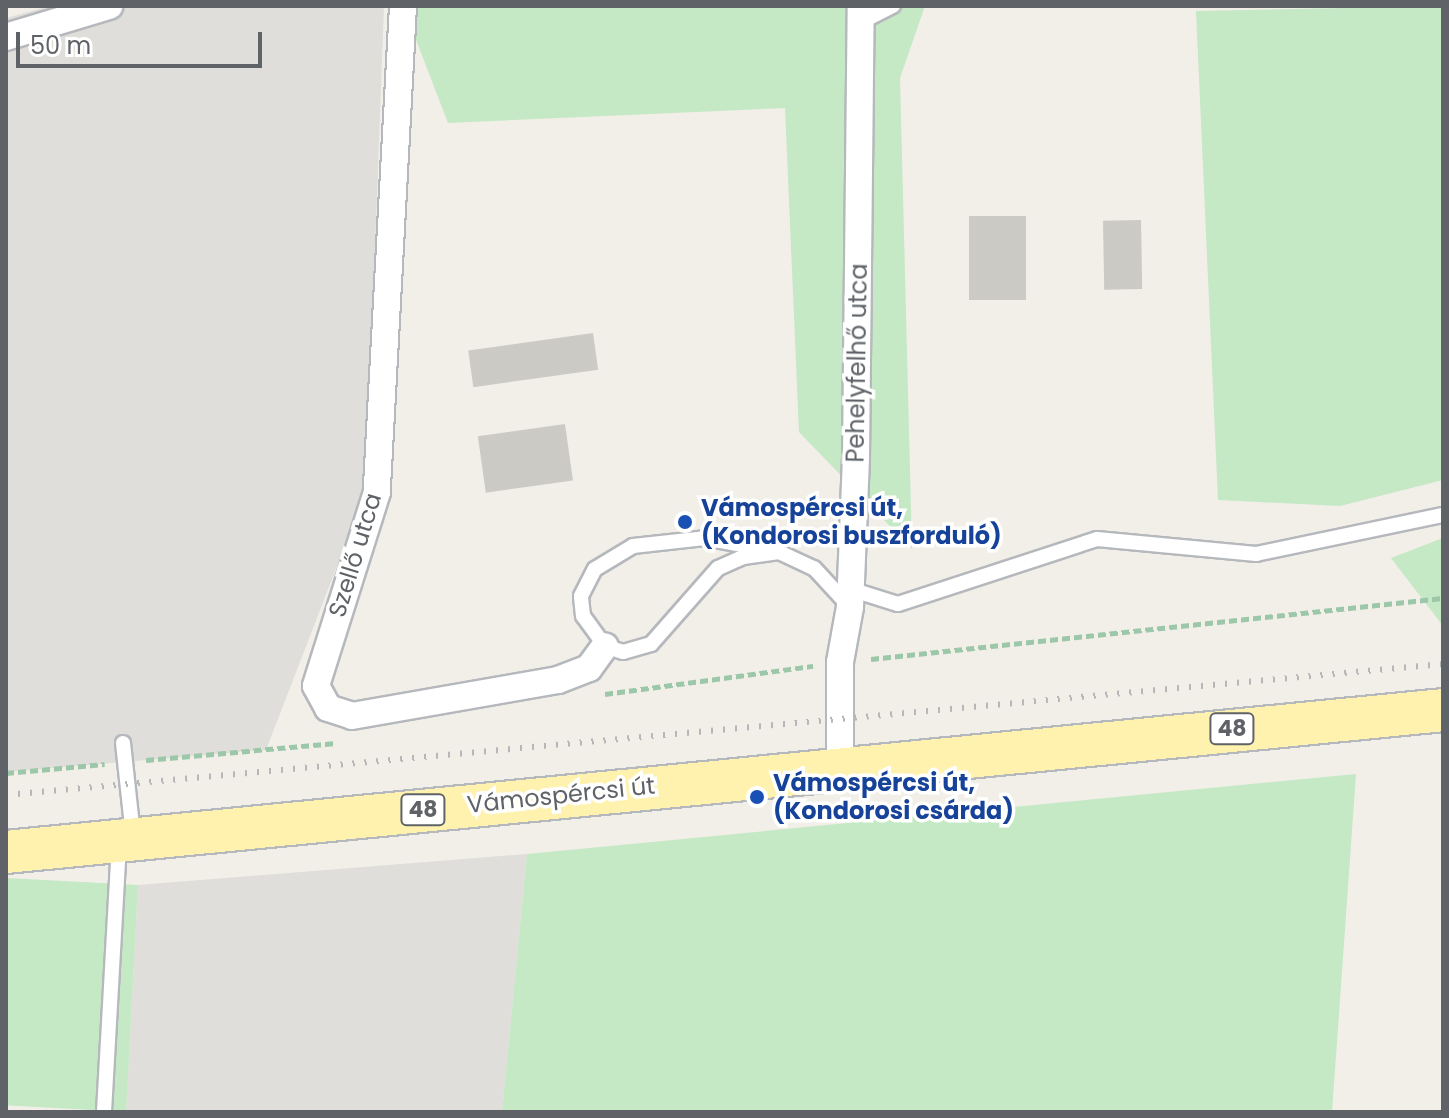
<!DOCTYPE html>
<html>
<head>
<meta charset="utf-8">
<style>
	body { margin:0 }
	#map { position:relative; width:1449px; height:1118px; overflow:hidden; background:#f1efe8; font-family:Poppins,sans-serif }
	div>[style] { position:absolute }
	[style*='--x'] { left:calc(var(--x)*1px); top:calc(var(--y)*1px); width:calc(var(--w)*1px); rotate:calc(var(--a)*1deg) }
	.industrial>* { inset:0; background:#e0deda }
	.green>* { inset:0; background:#c5e8c5; transform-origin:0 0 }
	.building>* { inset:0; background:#cccac5; transform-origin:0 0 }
	.path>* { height:5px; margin-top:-2.5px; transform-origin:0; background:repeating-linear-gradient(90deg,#9cc7a9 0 8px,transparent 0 12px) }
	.roads { filter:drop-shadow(2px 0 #b5b8bc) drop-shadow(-2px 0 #b5b8bc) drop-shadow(0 2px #b5b8bc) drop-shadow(0 -2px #b5b8bc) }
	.lane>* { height:14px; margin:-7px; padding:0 7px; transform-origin:7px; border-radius:7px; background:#fff }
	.street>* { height:26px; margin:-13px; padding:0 13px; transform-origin:13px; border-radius:13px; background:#fff }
	.primary>* { height:42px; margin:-21px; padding:0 21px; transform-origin:21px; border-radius:21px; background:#fff2af }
	.rail>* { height:6px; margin-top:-3px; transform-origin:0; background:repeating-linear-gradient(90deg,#b6b7b8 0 2px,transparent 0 12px) }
	.dots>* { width:22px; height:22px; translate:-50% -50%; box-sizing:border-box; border:4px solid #fff; border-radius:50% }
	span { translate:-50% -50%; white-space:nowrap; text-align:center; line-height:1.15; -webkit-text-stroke:7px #fff; paint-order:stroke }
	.shield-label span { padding:2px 6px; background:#fff; border:2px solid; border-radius:6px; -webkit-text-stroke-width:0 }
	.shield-label { font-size:22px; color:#5f6368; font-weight:700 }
	.street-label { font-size:24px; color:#5f6368 }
	.transit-label { font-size:24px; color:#164399; font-weight:700 }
	.left { translate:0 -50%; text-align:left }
	.frame { position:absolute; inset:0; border:8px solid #5f6368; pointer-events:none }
	.scale { position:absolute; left:16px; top:32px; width:246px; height:36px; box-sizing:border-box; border:4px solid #5f6368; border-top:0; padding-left:10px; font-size:24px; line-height:28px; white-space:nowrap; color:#5f6368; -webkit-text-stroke:6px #fff; paint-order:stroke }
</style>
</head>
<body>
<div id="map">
	<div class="industrial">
		<i style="clip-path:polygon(50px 6px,384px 6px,366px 491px,266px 750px,6px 772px,6px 18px)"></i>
		<i style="clip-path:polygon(527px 854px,502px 1112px,126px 1112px,138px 885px)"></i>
	</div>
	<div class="green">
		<i style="clip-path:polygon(403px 6px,925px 6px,900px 78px,912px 549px,799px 432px,785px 108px,448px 123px)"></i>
		<i style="clip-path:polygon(1443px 6px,1443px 480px,1340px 506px,1218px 500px,1196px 11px)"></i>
		<i style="clip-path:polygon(1443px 538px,1443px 626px,1391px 558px)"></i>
		<i style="clip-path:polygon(1356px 774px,1332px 1112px,502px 1112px,527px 854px)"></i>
		<i style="left:138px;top:885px;width:227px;height:132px;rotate:93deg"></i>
	</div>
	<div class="building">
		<i style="left:969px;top:216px;width:57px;height:84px"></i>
		<i style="left:1141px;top:220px;width:69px;height:38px;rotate:89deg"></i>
		<i style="left:593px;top:333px;width:37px;height:126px;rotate:82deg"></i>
		<i style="left:565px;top:424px;width:57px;height:88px;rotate:82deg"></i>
	</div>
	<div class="path">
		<i style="--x:871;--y:659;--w:575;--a:-6.09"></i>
		<i style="--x:605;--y:694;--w:210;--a:-7.7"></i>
		<i style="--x:146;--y:760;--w:191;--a:-5.1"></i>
		<i style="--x:6;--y:773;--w:99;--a:-5.2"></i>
	</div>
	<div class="roads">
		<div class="lane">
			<i style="--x:861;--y:22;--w:36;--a:-27"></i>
			<i style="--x:779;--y:552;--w:36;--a:172"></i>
			<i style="--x:743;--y:557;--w:27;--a:156"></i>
			<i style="--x:718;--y:568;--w:101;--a:131.4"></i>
			<i style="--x:651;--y:644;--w:29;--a:164"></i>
			<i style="--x:623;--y:652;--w:19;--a:-162"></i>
			<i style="--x:605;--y:646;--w:37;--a:-126"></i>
			<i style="--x:583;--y:616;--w:20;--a:-96"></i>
			<i style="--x:581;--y:596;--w:30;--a:-63"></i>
			<i style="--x:595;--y:569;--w:44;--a:-31.2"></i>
			<i style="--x:633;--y:546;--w:72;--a:-6.3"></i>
			<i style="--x:705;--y:538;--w:75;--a:10.7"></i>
			<i style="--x:779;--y:552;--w:38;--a:25"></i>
			<i style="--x:814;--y:568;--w:50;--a:47.4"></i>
			<i style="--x:850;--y:589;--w:50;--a:17.4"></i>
			<i style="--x:898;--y:604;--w:209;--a:-18.1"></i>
			<i style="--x:1097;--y:539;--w:160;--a:5.4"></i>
			<i style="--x:1256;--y:554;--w:191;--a:-11.8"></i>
			<i style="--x:123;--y:743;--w:93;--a:83.8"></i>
			<i style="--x:104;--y:1112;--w:266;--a:-86.8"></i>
		</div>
		<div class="street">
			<i style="--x:403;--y:6;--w:487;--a:93.1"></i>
			<i style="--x:377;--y:492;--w:203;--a:107.5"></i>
			<i style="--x:316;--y:686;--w:25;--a:61"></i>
			<i style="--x:328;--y:708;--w:25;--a:18"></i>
			<i style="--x:352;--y:716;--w:209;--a:-9.9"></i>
			<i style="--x:558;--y:680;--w:33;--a:-21"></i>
			<i style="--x:589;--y:668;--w:27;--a:-54"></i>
			<i style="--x:6;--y:37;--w:108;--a:-16.8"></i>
			<i style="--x:840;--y:767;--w:105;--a:-90"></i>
			<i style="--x:840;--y:662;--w:56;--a:-79.7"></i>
			<i style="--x:850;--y:607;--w:150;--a:-87.7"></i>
			<i style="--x:856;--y:457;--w:451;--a:-89.4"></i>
		</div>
		<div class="primary">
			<i style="--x:6;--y:852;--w:1444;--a:-5.64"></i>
		</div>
	</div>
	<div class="rail">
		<i style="--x:6;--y:795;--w:1443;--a:-5.21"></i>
	</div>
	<div class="dots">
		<i style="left:685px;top:522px;background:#1a4fb4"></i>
		<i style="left:757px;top:797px;background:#1a4fb4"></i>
	</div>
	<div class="shield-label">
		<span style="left:1232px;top:729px">48</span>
		<span style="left:423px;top:810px">48</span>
	</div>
	<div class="street-label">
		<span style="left:857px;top:363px;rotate:-89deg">Pehelyfelhő utca</span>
		<span style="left:355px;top:555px;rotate:-73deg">Szellő utca</span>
		<span style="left:561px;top:795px;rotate:-6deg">Vámospércsi út</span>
	</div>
	<div class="transit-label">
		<span class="left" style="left:701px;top:522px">Vámospércsi út,<br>(Kondorosi buszforduló)</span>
		<span class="left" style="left:773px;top:797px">Vámospércsi út,<br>(Kondorosi csárda)</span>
	</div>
	<div class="frame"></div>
	<div class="scale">50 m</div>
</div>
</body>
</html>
